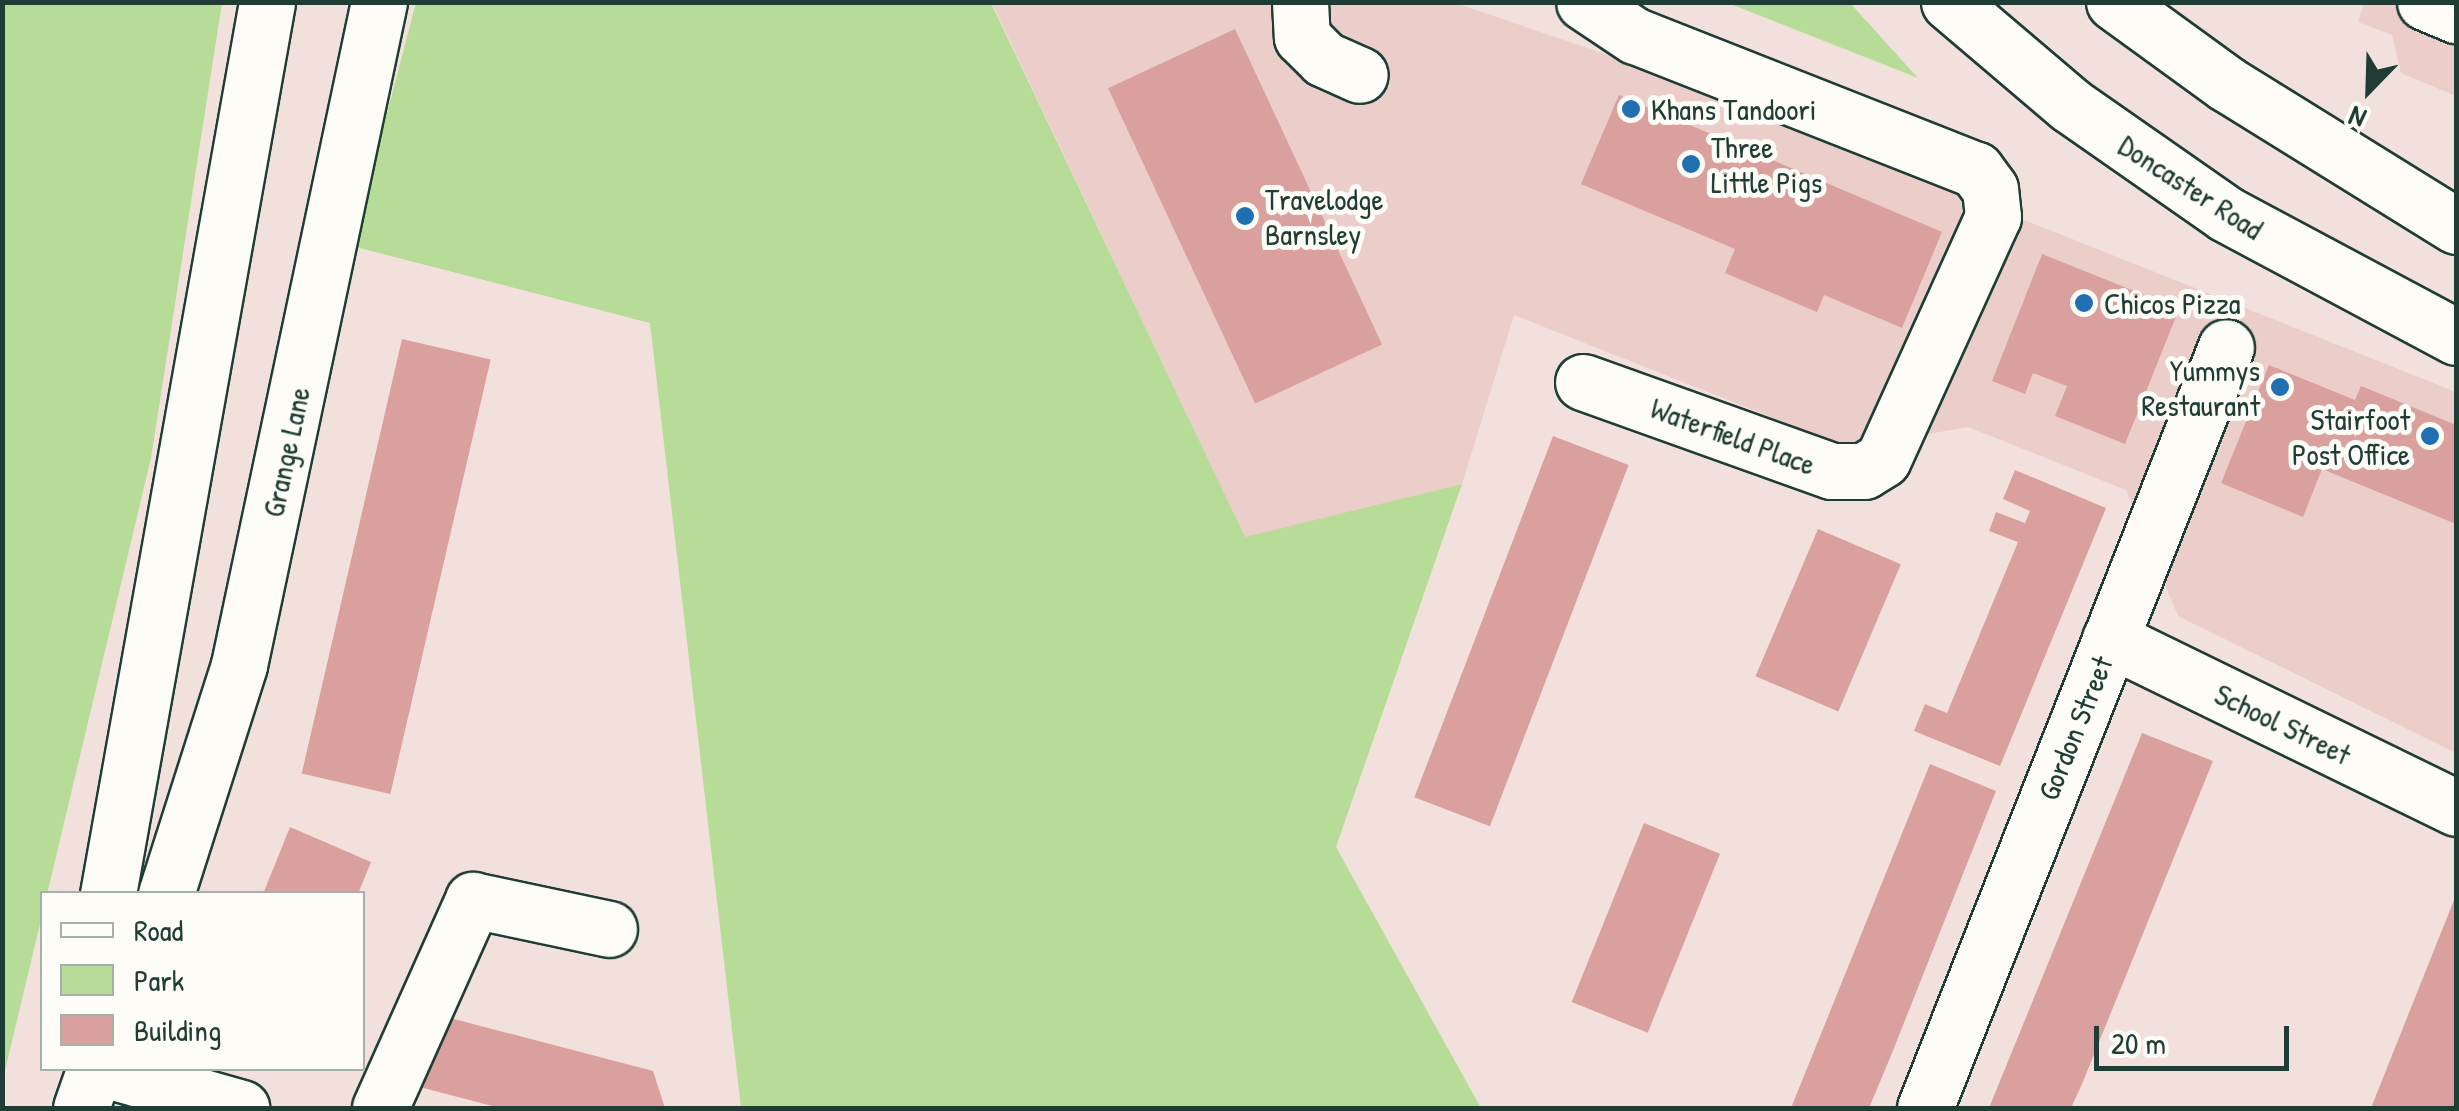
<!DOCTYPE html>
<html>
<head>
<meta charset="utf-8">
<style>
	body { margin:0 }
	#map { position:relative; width:2459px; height:1111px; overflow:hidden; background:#f2e0dc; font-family:"Patrick Hand",sans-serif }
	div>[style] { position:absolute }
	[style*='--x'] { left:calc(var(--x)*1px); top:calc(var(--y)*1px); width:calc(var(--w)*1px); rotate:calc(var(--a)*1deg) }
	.built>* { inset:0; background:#ebcdc9 }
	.green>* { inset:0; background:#b7dc97 }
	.building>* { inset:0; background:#daa09e; transform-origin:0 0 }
	.roads { filter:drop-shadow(2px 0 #1f3d34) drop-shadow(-2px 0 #1f3d34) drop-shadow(0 2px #1f3d34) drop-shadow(0 -2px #1f3d34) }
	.minor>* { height:55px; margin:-27.5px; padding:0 27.5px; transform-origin:27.5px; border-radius:27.5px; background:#fdfcf7 }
	.highway>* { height:55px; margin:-27.5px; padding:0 27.5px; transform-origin:27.5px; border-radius:27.5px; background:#fdfcf7 }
	.dots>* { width:28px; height:28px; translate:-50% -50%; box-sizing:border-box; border:5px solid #fdfcf7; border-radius:50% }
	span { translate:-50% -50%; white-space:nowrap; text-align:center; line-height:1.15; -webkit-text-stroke:10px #fdfcf7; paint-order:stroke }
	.poi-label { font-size:30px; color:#1f3d34 }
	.left { translate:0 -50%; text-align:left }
	.right { translate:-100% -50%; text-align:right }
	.street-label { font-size:30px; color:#1f3d34 }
	.frame { position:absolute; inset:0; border:5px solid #1f3d34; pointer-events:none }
	.legend { position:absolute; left:40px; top:891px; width:325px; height:180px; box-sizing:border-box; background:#fdfcf7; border:2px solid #a4b0a9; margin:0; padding:12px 18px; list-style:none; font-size:30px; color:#1f3d34 }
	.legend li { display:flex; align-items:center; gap:20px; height:50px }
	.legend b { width:50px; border:2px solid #a4b0a9 }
	.north { position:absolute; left:2319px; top:40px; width:100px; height:100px; -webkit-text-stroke:8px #fdfcf7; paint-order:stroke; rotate:203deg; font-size:28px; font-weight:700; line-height:40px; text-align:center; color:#1f3d34 }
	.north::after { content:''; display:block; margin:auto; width:35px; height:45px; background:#1f3d34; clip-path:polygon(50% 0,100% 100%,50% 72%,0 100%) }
	.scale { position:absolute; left:2094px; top:1026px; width:195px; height:45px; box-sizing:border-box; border:5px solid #1f3d34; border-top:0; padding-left:12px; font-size:30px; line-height:35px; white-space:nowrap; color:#1f3d34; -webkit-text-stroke:8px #fdfcf7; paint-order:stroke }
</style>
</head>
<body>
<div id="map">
	<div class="built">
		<i style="clip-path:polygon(992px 3px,1455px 3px,1620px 59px,2456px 392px,2456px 753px,2178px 616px,2126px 490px,1968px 427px,1849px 448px,1514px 315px,1462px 484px,1245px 538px)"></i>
		<i style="clip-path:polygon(2364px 3px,2456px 3px,2456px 96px,2401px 73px,2392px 35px,2358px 22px)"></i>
	</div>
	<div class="green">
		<i style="clip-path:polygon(3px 2px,222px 3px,151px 458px,3px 1079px)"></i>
		<i style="clip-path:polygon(416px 3px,991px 3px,1245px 537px,1462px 484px,1336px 847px,1481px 1108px,741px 1108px,650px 323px,352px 246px)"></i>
		<i style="clip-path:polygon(1728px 3px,1850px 3px,1918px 78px)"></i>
	</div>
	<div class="building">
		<i style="left:1235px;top:29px;width:348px;height:140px;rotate:65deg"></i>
		<i style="clip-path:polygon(1619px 95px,1942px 232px,1902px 328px,1824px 295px,1817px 312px,1725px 273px,1735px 249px,1581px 184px)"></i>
		<i style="clip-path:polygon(2042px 254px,2179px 309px,2125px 444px,2055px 416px,2067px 386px,2033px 373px,2025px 394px,1992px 381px)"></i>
		<i style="left:402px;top:339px;width:91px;height:446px;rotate:13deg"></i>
		<i style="clip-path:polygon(2269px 365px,2355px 400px,2361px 386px,2456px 425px,2456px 524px,2322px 469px,2303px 517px,2221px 483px)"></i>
		<i style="left:1553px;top:436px;width:81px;height:387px;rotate:21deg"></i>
		<i style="clip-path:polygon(2015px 470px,2106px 508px,2000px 766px,1914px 731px,1925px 704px,1947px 713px,2018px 542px,1989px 531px,1996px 512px,2025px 523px,2030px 511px,2003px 499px)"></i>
		<i style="left:1818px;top:529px;width:90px;height:160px;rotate:23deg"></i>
		<i style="clip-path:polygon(2142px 733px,2213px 761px,2082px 1084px,2071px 1108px,1989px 1108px)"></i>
		<i style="clip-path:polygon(1930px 764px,1996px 791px,1890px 1058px,1869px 1108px,1791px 1108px)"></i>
		<i style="left:1644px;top:823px;width:82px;height:193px;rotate:22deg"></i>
		<i style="clip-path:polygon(290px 827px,371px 862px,358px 894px,263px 894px)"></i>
		<i style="clip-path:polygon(2456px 895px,2454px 1108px,2371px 1108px,2430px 960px)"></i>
		<i style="clip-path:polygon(431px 1013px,653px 1071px,665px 1108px,500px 1108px,412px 1085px)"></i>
	</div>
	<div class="roads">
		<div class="minor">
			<i style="--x:1300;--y:2;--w:35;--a:87"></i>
			<i style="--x:1302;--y:37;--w:31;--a:45"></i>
			<i style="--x:1324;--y:59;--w:39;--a:24"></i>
			<i style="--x:2425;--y:2;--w:34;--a:23"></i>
			<i style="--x:1583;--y:382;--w:264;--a:19.7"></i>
			<i style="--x:1832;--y:471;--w:32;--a:0"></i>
			<i style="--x:1864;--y:471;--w:22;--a:-32"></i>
			<i style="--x:1883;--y:459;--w:266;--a:-65.6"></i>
			<i style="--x:1993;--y:217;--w:28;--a:-96"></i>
			<i style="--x:1990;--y:189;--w:24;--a:-126"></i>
			<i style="--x:1976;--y:170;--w:366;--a:-158.5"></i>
			<i style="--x:1635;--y:36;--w:61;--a:-146.3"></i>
			<i style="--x:2110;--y:639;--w:385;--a:26"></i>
			<i style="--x:100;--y:1068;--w:147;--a:15.8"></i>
			<i style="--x:380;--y:1108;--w:228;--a:-65.9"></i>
			<i style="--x:473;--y:900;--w:139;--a:12"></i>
			<i style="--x:1925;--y:1108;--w:818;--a:-68.42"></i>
		</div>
		<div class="highway">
			<i style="--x:1949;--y:2;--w:159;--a:40.4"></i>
			<i style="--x:2070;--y:105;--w:190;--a:34.9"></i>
			<i style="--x:2226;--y:214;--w:261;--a:28.1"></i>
			<i style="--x:2114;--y:2;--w:140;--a:36"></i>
			<i style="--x:2227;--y:84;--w:269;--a:31.8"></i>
			<i style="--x:108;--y:894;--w:906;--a:-79.89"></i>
			<i style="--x:166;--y:894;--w:240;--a:-72.3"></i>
			<i style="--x:239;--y:665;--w:678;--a:-78.08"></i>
			<i style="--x:81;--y:1108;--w:42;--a:-70.7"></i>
		</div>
	</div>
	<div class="dots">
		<i style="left:1631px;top:109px;background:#1f6fb2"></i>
		<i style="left:1691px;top:164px;background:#1f6fb2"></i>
		<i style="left:1245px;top:216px;background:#1f6fb2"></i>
		<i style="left:2084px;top:303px;background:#1f6fb2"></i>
		<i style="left:2280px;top:387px;background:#1f6fb2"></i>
		<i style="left:2430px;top:436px;background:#1f6fb2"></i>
	</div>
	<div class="poi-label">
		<span class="left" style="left:1651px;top:109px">Khans Tandoori</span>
		<span class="left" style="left:1711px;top:164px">Three<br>Little Pigs</span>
		<span class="left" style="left:1265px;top:216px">Travelodge<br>Barnsley</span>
		<span class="left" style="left:2104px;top:303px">Chicos Pizza</span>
		<span class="right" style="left:2260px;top:387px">Yummys<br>Restaurant</span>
		<span class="right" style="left:2410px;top:436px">Stairfoot<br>Post Office</span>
	</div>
	<div class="street-label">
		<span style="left:2191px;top:187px;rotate:33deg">Doncaster Road</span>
		<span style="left:1733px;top:436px;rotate:20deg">Waterfield Place</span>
		<span style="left:286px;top:452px;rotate:-78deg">Grange Lane</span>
		<span style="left:2283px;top:724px;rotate:26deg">School Street</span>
		<span style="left:2075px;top:728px;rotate:-68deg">Gordon Street</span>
	</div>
	<div class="frame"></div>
	<ul class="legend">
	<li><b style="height:12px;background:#fdfcf7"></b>Road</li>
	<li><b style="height:28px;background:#b7dc97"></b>Park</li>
	<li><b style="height:28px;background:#daa09e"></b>Building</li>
	</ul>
	<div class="north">N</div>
	<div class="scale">20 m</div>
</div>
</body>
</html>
